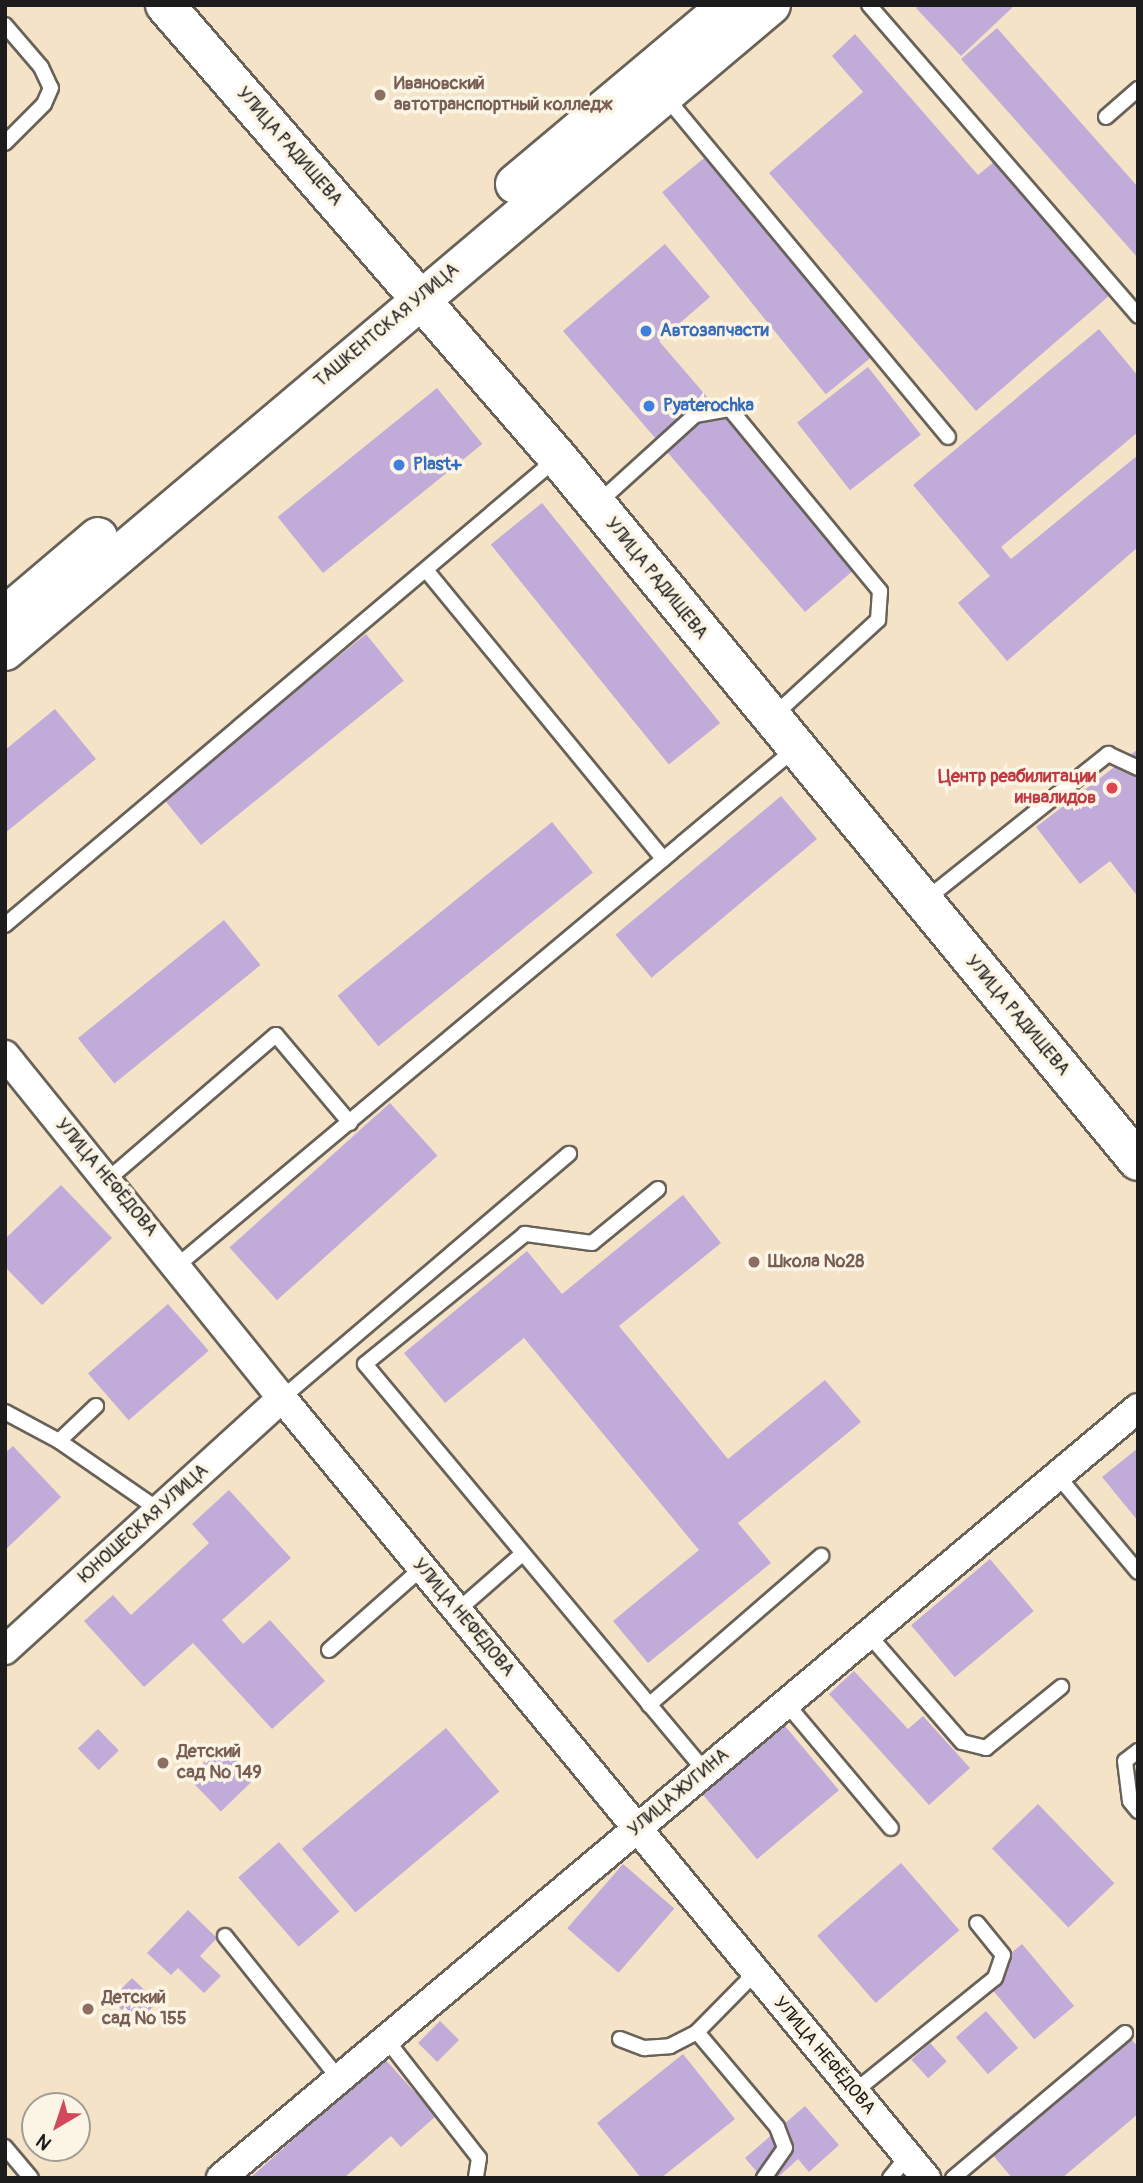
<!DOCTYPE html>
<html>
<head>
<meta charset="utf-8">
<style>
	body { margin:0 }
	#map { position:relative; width:1143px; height:2183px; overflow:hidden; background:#f5e3c8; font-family:Pangolin,sans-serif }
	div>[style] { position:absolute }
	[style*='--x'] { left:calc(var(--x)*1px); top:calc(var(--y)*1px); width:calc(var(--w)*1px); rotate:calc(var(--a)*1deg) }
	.building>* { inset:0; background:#c0abd9; transform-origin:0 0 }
	.roads { filter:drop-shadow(2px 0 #686258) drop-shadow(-2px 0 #686258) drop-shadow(0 2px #686258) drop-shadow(0 -2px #686258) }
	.lane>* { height:14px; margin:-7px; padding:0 7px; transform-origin:7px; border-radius:7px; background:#fff }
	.street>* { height:28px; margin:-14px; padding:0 14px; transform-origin:14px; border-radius:14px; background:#fff }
	.secondary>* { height:38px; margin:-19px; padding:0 19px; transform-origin:19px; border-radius:19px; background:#fff }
	.dots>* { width:19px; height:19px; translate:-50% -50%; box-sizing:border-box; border:4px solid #fcf5e5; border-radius:50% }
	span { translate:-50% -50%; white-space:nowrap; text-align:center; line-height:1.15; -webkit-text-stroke:7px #fcf5e5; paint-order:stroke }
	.education-label { font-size:18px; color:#785e54; font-weight:700 }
	.left { translate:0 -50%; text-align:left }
	.street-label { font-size:18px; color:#1c1c1c }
	.shop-label { font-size:18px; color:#366cbe; font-weight:700 }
	.health-label { font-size:18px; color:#be3a42; font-weight:700 }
	.right { translate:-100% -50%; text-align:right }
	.frame { position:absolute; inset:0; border:7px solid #1c1c1c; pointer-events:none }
	.north { position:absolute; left:21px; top:2092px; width:70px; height:70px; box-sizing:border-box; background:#fcf5e5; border:2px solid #a29e95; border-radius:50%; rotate:219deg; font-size:19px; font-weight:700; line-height:28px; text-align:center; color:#1c1c1c }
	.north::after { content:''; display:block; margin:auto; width:24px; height:32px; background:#d1495b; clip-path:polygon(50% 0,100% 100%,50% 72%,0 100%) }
</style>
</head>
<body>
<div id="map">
	<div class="building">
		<i style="clip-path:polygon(919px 5px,1015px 5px,961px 56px,916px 8px)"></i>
		<i style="clip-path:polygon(997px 28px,1138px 187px,1138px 258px,961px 59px)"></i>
		<i style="clip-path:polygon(855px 34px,978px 175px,994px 162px,1110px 295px,976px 411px,769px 173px,863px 92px,832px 56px)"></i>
		<i style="left:708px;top:155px;width:260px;height:59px;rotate:51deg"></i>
		<i style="clip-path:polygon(665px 244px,710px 297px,659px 341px,855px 569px,805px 612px,563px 331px)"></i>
		<i style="clip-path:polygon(1099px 329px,1138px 376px,1138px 432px,1001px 547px,1011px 559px,1138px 455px,1138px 547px,1007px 661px,958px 603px,990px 576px,913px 485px)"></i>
		<i style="left:868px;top:367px;width:86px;height:90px;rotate:52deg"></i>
		<i style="left:437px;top:388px;width:72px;height:205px;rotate:51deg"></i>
		<i style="left:542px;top:503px;width:283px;height:66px;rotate:51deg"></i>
		<i style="left:366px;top:634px;width:60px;height:261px;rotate:51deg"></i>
		<i style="clip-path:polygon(55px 709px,96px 759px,5px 833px,5px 750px)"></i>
		<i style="clip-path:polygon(1138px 749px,1138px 897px,1110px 861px,1080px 884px,1036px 827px)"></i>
		<i style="left:781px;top:796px;width:56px;height:216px;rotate:50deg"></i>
		<i style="left:552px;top:822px;width:65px;height:276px;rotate:51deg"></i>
		<i style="left:224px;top:920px;width:58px;height:188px;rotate:51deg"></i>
		<i style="left:390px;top:1103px;width:71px;height:216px;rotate:48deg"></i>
		<i style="clip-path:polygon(61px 1185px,112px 1238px,42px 1305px,5px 1267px,5px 1239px)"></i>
		<i style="clip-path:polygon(683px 1195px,721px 1243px,619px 1326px,728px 1459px,825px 1380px,861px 1422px,738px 1523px,771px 1563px,648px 1663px,613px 1621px,699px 1550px,524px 1338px,445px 1403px,404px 1353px,527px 1251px,562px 1294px)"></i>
		<i style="left:168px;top:1304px;width:62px;height:106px;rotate:49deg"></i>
		<i style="clip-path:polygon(13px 1446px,61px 1497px,5px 1550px,5px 1453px)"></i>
		<i style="clip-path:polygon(1138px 1448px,1138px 1521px,1102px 1477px)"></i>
		<i style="clip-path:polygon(229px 1490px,291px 1558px,222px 1620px,243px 1644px,270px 1620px,325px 1681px,272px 1729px,193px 1643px,144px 1687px,84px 1621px,113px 1595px,131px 1615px,209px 1543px,192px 1524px)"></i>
		<i style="left:990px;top:1559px;width:68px;height:103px;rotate:50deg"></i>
		<i style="clip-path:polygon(854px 1671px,908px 1729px,923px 1716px,970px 1768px,929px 1805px,829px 1694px)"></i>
		<i style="left:785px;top:1726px;width:84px;height:107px;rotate:50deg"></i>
		<i style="left:446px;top:1728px;width:83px;height:188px;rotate:50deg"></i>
		<i style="left:98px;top:1729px;width:30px;height:28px;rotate:46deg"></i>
		<i style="left:222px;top:1745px;width:47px;height:47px;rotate:46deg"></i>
		<i style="left:1038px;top:1804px;width:110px;height:64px;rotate:46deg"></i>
		<i style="left:279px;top:1842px;width:92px;height:54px;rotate:49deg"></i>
		<i style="left:901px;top:1863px;width:89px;height:111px;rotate:49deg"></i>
		<i style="left:623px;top:1864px;width:68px;height:85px;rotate:41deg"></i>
		<i style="clip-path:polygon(188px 1910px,217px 1938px,200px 1956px,221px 1976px,204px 1993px,178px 1968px,171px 1975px,147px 1953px)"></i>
		<i style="left:1022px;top:1944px;width:81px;height:52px;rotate:50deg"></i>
		<i style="left:132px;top:1978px;width:35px;height:30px;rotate:44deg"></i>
		<i style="left:986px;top:2011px;width:49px;height:40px;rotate:49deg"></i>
		<i style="left:440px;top:2021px;width:27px;height:31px;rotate:45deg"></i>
		<i style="clip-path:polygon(1120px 2026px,1138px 2047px,1138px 2114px,1062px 2178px,1012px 2178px,981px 2141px,1015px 2112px,1024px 2123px,1095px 2062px,1088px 2053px)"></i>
		<i style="left:930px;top:2043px;width:25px;height:25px;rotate:48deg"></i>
		<i style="clip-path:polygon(683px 2054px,735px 2119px,661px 2178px,641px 2178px,597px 2123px)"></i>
		<i style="clip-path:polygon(384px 2058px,436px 2116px,401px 2147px,391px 2136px,344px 2178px,250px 2178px)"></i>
		<i style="clip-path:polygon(805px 2106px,839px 2145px,809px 2172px,798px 2159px,777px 2178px,762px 2178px,745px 2158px)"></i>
	</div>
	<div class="roads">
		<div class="lane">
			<i style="--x:869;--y:5;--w:411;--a:49.1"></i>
			<i style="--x:5;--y:25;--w:55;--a:49.4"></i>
			<i style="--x:41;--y:67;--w:23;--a:65"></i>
			<i style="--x:51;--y:88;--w:17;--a:114"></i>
			<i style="--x:44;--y:104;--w:55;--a:135"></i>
			<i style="--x:665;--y:96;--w:443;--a:50.3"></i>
			<i style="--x:1106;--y:117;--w:43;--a:-41.2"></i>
			<i style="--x:598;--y:503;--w:131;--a:-42.2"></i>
			<i style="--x:695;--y:415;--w:36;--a:-10"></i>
			<i style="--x:730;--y:409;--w:236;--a:50.5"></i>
			<i style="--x:880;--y:591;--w:29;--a:94"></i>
			<i style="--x:878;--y:620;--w:144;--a:137.5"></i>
			<i style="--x:426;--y:570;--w:374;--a:50.6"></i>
			<i style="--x:924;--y:901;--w:236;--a:-38.6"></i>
			<i style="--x:1108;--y:754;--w:33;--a:25"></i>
			<i style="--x:5;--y:925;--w:722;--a:-40.22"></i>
			<i style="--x:106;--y:1181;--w:224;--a:-40.7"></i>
			<i style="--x:276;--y:1035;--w:115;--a:49.9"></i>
			<i style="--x:658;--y:1189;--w:85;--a:140.7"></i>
			<i style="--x:592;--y:1243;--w:68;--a:-172.3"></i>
			<i style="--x:525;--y:1234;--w:206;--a:140.9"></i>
			<i style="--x:365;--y:1364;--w:530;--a:50.13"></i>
			<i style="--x:178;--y:1265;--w:806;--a:-39.91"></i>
			<i style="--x:282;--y:1398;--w:377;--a:-40.4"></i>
			<i style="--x:5;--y:1412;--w:61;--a:28.2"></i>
			<i style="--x:59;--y:1441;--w:121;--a:34.6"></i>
			<i style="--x:59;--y:1441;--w:51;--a:-43.4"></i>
			<i style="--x:1057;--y:1475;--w:126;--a:50.1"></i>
			<i style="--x:457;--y:1611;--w:85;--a:-41.2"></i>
			<i style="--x:868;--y:1634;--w:143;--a:49"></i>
			<i style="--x:962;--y:1742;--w:25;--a:14"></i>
			<i style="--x:986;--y:1748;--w:97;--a:-39.1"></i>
			<i style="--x:329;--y:1650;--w:124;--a:-41.4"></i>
			<i style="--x:786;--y:1703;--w:163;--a:50"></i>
			<i style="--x:649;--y:1705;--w:228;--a:-40.9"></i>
			<i style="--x:1138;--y:1751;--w:16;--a:142"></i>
			<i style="--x:1125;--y:1761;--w:40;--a:82.9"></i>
			<i style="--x:1130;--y:1801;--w:13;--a:51"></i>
			<i style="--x:225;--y:1936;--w:183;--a:51.4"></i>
			<i style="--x:697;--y:2032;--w:124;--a:49.9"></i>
			<i style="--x:777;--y:2127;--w:22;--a:69"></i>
			<i style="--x:785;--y:2148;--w:37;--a:125"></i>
			<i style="--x:386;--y:2039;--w:151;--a:52"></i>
			<i style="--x:479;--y:2158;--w:20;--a:99"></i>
			<i style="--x:620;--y:2039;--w:26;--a:21"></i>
			<i style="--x:644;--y:2048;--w:26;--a:-4"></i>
			<i style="--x:670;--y:2046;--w:30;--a:-27"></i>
			<i style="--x:697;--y:2032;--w:83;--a:-45.5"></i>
			<i style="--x:854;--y:2092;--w:181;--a:-39"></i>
			<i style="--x:995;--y:1978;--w:24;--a:-71"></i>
			<i style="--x:1003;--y:1955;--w:41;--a:-129.1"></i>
			<i style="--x:5;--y:2147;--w:40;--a:50"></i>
			<i style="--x:890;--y:2178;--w:28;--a:-51"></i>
			<i style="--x:953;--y:2178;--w:225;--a:-40.1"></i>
		</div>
		<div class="street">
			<i style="--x:5;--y:1055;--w:441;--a:51.1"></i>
			<i style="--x:282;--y:1398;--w:1012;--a:50.46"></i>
			<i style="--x:5;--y:1650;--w:374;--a:-42.3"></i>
			<i style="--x:221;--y:2178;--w:1197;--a:-40.02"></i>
		</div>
		<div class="secondary">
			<i style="--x:165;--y:5;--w:600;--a:49.06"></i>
			<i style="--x:558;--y:458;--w:911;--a:50.48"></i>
			<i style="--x:515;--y:184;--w:278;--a:-40"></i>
			<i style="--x:5;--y:616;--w:122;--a:-40.3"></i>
			<i style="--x:5;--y:651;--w:1002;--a:-40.14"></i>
		</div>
	</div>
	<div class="dots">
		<i style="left:380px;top:95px;background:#8d6e63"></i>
		<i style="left:646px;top:331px;background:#3f7fe0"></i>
		<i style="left:649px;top:406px;background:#3f7fe0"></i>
		<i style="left:399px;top:465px;background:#3f7fe0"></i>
		<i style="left:1112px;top:788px;background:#e0444e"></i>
		<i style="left:754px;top:1262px;background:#8d6e63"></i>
		<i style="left:163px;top:1763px;background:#8d6e63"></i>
		<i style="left:88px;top:2009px;background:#8d6e63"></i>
	</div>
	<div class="education-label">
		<span class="left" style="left:394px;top:95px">Ивановский<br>автотранспортный колледж</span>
		<span class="left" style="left:768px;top:1262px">Школа №28</span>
		<span class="left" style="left:177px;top:1763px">Детский<br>сад № 149</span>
		<span class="left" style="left:102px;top:2009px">Детский<br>сад № 155</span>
	</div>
	<div class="street-label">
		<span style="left:289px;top:147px;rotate:49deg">УЛИЦА РАДИЩЕВА</span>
		<span style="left:387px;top:326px;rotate:-40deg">ТАШКЕНТСКАЯ УЛИЦА</span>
		<span style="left:656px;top:579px;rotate:51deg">УЛИЦА РАДИЩЕВА</span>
		<span style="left:1017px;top:1016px;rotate:50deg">УЛИЦА РАДИЩЕВА</span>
		<span style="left:106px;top:1178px;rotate:50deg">УЛИЦА НЕФЁДОВА</span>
		<span style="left:144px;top:1524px;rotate:-42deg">ЮНОШЕСКАЯ УЛИЦА</span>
		<span style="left:463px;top:1618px;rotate:50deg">УЛИЦА НЕФЁДОВА</span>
		<span style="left:679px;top:1793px;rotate:-40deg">УЛИЦА ЖУГИНА</span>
		<span style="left:824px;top:2056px;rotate:50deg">УЛИЦА НЕФЁДОВА</span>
	</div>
	<div class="shop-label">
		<span class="left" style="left:660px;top:331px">Автозапчасти</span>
		<span class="left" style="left:663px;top:406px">Pyaterochka</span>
		<span class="left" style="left:413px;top:465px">Plast+</span>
	</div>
	<div class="health-label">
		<span class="right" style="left:1096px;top:788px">Центр реабилитации<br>инвалидов</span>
	</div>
	<div class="frame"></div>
	<div class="north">N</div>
</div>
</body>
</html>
